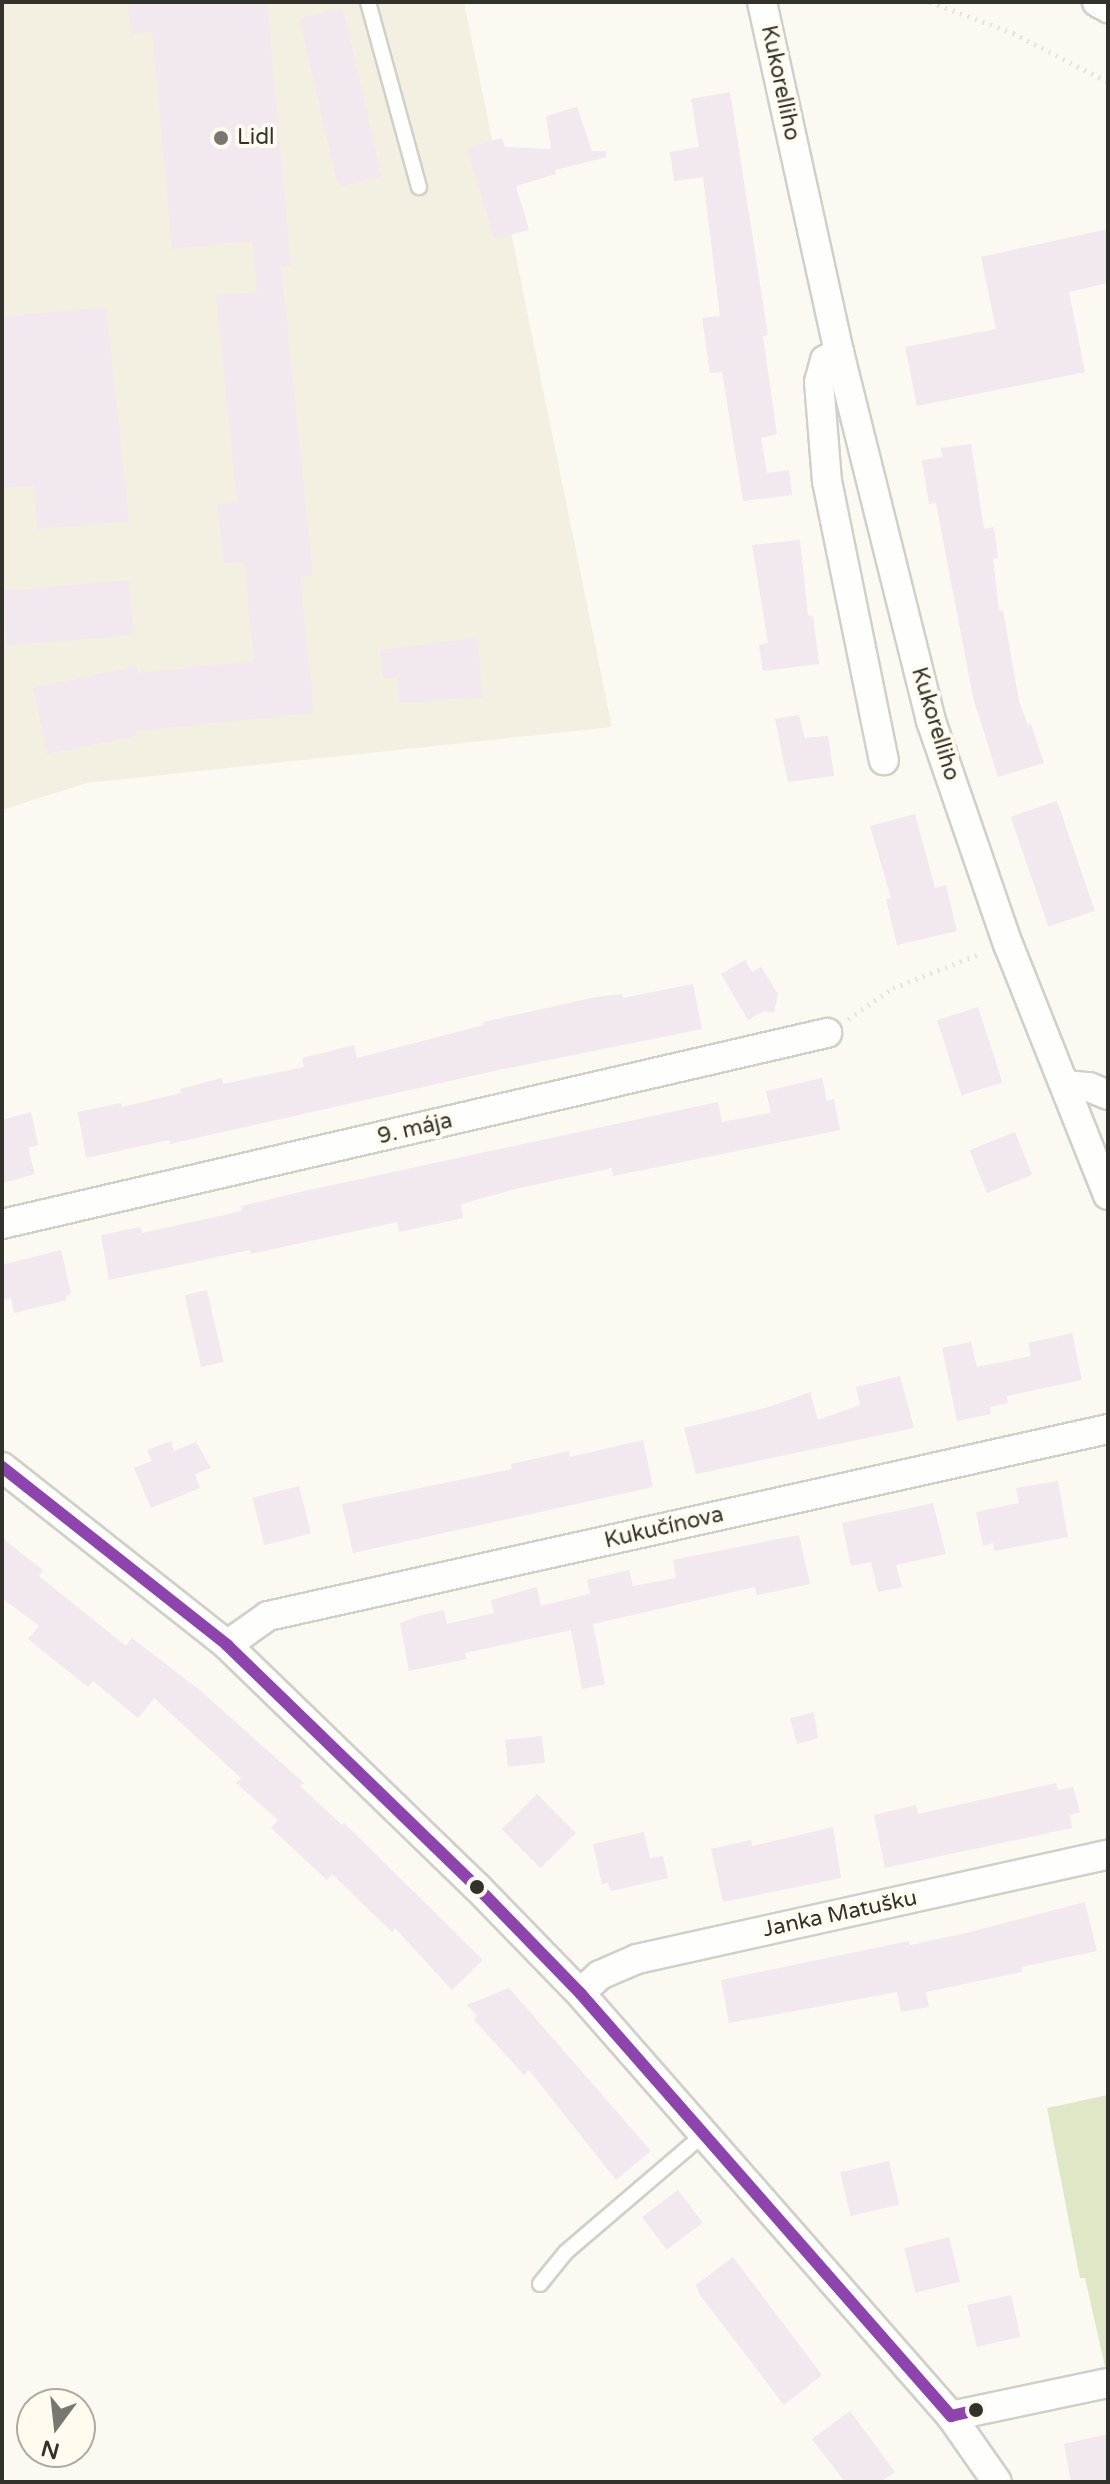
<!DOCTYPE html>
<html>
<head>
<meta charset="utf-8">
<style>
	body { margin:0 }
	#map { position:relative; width:1110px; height:2484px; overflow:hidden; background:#fbf9f2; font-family:"Varela Round",sans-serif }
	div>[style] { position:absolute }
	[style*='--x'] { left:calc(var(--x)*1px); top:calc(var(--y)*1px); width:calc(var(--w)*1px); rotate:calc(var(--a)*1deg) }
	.built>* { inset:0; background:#f4f0e1 }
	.green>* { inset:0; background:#e0e7c7 }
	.building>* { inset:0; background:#f2e8ef; transform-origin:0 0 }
	.path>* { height:5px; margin-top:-2.5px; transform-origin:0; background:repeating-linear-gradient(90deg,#e4e4e2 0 2px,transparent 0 8px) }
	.roads { filter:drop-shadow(2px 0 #d1cfc9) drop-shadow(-2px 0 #d1cfc9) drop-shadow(0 2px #d1cfc9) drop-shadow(0 -2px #d1cfc9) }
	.service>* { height:14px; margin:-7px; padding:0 7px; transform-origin:7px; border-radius:7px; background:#fefefd }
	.minor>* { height:28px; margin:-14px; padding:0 14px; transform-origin:14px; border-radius:14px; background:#fefefd }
	.bus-1>* { height:12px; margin:-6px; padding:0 6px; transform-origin:6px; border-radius:6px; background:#8e44ad }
	.dots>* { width:22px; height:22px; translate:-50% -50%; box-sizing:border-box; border:4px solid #fffbee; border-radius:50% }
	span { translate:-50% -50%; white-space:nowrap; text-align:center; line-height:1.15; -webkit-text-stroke:8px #fffbee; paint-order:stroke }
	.street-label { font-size:22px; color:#32312c }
	.poi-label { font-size:22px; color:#32312c }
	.left { translate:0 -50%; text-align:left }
	.frame { position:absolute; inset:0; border:4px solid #32312c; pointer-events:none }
	.north { position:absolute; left:16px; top:2388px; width:80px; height:80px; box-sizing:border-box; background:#fffbee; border:2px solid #adaaa0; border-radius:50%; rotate:195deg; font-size:22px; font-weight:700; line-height:32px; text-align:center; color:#32312c }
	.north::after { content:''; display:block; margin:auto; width:28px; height:36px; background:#787771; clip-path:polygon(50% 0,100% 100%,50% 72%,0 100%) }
</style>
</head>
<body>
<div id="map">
	<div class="built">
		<i style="clip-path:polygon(2px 2px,464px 2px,612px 727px,87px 783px,2px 810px)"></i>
	</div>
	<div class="green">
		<i style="clip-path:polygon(1108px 2095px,1108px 2380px,1085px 2278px,1080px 2278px,1047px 2108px)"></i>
	</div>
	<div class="building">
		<i style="clip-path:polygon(128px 2px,267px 2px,291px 265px,281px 266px,313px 576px,300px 577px,314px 713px,135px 731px,136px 736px,47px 754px,33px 688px,137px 666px,138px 673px,254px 661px,244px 562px,224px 563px,217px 504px,237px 503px,216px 295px,257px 292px,252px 241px,172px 249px,152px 32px,131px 34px)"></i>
		<i style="left:343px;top:8px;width:173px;height:45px;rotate:77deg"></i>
		<i style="clip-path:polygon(730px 92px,768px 335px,763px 336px,777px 434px,761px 438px,767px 473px,789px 470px,792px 495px,743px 501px,722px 372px,710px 373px,702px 318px,720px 316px,703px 177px,674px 181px,670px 152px,699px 147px,691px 99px)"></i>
		<i style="clip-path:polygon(577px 107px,592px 151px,606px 151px,606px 157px,555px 170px,556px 174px,516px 186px,529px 230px,494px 239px,467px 148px,502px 138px,505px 147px,551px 149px,546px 116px)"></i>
		<i style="clip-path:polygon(1108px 229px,1108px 283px,1069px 292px,1085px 372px,917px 406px,905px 347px,996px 329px,981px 257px)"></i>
		<i style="clip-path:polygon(106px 307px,129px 521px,37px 529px,34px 485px,2px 488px,2px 317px)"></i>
		<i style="clip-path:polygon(971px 444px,984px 529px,994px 527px,998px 558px,993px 559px,999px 611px,1003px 610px,1019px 701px,1028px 725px,1031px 724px,1044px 763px,998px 777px,973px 697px,936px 503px,929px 504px,922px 460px,942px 457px,941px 448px)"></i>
		<i style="clip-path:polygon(800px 540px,808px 616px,813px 615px,819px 664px,763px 671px,759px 645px,768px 643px,752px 545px)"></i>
		<i style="left:129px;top:580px;width:55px;height:127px;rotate:85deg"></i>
		<i style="clip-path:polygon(477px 638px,483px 697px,399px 703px,397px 677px,383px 678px,380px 650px)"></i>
		<i style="clip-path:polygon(799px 715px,805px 738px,828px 736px,834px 776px,788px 782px,775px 719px)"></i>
		<i style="left:1057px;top:801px;width:116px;height:49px;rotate:71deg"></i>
		<i style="clip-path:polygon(915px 814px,935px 888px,946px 885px,957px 931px,897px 945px,886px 899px,891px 898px,870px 826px)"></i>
		<i style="clip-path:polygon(745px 960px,752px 972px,761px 967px,778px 994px,774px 1013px,764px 1011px,748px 1020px,721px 974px)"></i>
		<i style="clip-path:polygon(693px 984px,702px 1029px,494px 1071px,170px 1144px,169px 1140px,86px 1158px,78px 1112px,121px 1103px,122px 1107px,181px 1093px,180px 1089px,222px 1078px,223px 1084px,304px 1067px,302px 1058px,354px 1045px,357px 1058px,484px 1025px,483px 1022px,596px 997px,622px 994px,623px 998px)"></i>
		<i style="left:978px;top:1007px;width:79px;height:43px;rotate:72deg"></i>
		<i style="clip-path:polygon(822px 1078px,827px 1101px,834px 1099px,840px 1130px,613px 1176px,612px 1168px,515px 1189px,461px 1204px,463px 1218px,399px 1232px,397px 1222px,251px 1254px,250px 1250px,109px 1280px,101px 1235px,140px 1227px,142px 1233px,242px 1211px,241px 1206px,300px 1192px,718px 1102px,722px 1122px,771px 1113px,766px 1091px)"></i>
		<i style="clip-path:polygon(31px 1112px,38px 1145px,28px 1148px,35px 1174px,2px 1183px,2px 1120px)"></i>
		<i style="left:1015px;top:1132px;width:46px;height:49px;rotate:68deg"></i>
		<i style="clip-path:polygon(61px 1250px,71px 1294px,66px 1296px,67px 1300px,14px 1313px,11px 1298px,2px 1300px,2px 1265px)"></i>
		<i style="left:207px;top:1290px;width:74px;height:23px;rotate:77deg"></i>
		<i style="clip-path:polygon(1072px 1333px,1082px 1380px,1007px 1396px,1008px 1403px,990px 1407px,991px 1414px,957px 1421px,942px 1348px,971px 1342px,977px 1367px,1031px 1356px,1028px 1343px)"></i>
		<i style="clip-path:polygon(900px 1376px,914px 1428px,696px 1474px,684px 1428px,769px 1407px,810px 1392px,818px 1420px,860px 1405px,856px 1387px)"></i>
		<i style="clip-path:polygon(643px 1440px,653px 1487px,353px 1553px,342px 1504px,512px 1469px,511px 1464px,569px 1451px,570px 1457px)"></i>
		<i style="clip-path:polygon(171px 1441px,174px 1451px,196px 1442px,211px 1468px,195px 1474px,200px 1488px,151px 1508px,134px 1468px,152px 1461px,147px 1450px)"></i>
		<i style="clip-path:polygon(1058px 1481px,1068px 1537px,994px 1551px,993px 1543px,983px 1546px,976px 1512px,1019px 1503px,1016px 1488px)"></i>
		<i style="left:299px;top:1486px;width:49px;height:48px;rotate:76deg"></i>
		<i style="clip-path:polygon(933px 1503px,946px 1554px,896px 1565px,902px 1587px,878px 1592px,871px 1562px,851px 1566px,842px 1523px)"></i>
		<i style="clip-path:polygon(799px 1535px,810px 1584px,757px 1595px,755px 1587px,593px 1624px,605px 1684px,582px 1689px,571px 1630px,465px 1653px,467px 1659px,409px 1671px,400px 1623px,418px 1616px,444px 1610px,447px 1624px,494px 1613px,491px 1600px,537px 1587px,541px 1606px,590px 1594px,587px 1580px,629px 1570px,633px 1586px,676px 1578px,673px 1560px)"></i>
		<i style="clip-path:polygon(2px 1538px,43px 1570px,39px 1576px,126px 1646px,132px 1638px,202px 1692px,304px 1783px,300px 1786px,342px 1825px,344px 1823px,483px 1960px,452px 1990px,395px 1928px,392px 1932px,332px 1874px,327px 1880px,271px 1828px,278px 1820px,236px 1783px,241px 1778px,154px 1698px,138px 1718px,93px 1681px,88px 1687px,28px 1639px,39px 1626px,2px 1598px)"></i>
		<i style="clip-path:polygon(814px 1712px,818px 1738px,797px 1744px,790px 1718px)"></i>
		<i style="left:542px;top:1736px;width:27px;height:37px;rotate:84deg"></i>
		<i style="clip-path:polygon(1056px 1783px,1058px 1790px,1073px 1787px,1080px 1812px,1070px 1815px,1072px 1828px,885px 1868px,874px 1815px,916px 1805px,918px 1814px)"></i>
		<i style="left:537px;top:1794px;width:55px;height:50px;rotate:45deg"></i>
		<i style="clip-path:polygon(833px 1827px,841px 1878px,723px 1902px,711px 1849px,751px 1840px,752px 1846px)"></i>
		<i style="clip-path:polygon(644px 1832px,650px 1858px,663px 1856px,668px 1878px,611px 1891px,608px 1883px,602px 1884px,593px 1844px)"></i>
		<i style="clip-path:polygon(1085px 1902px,1097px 1951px,1021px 1967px,1022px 1972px,926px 1992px,929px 2007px,901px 2012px,897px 1992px,729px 2023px,721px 1980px,909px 1941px,910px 1945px,966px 1933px)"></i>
		<i style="clip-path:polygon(509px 1988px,651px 2151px,616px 2180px,529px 2070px,524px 2075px,474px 2020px,477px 2016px,467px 2005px)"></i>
		<i style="left:889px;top:2161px;width:45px;height:50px;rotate:77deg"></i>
		<i style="left:678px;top:2190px;width:41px;height:45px;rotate:53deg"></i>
		<i style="left:949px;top:2237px;width:46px;height:46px;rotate:76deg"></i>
		<i style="clip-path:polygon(733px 2257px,822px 2375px,784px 2405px,700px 2295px,696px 2285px)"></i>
		<i style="left:1011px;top:2295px;width:43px;height:45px;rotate:77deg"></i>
		<i style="clip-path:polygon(850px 2411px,895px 2472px,881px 2482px,845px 2482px,812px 2439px)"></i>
		<i style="clip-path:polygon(1108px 2434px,1108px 2482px,1071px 2482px,1064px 2444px)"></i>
	</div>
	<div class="path">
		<i style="--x:930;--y:2;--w:89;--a:20.5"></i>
		<i style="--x:1013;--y:33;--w:107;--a:27.3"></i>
		<i style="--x:848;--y:1019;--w:55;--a:-34.6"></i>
		<i style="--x:893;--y:988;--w:96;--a:-21.5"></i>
	</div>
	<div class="roads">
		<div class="service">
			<i style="--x:368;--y:2;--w:192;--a:74.6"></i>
			<i style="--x:540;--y:2284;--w:41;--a:-50.9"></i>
			<i style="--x:566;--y:2252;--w:182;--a:-40.5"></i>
		</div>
		<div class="minor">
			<i style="--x:762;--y:2;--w:358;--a:77.6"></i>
			<i style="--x:839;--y:352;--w:380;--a:76"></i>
			<i style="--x:931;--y:721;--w:236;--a:71"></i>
			<i style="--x:1008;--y:944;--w:270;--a:68.3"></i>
			<i style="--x:1097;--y:2;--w:13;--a:29"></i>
			<i style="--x:839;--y:352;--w:16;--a:150"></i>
			<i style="--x:825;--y:360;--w:23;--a:105"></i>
			<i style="--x:819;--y:382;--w:99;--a:85.4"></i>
			<i style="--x:827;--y:481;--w:285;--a:78.5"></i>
			<i style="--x:1065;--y:1085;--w:24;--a:5"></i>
			<i style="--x:1089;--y:1087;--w:21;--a:23"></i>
			<i style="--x:2;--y:1224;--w:847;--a:-13.04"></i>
			<i style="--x:2;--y:1467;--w:287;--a:38.3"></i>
			<i style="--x:227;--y:1645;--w:348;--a:44.1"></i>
			<i style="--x:477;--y:1887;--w:148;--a:45.8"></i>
			<i style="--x:580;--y:1993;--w:563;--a:48.75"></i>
			<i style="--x:951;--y:2416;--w:80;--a:55.1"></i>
			<i style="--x:227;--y:1645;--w:50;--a:-35.3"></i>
			<i style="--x:268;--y:1616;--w:861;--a:-12.55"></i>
			<i style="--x:580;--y:1993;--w:27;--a:-42"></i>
			<i style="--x:600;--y:1975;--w:40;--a:-23.4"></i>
			<i style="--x:637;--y:1959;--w:482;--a:-12.5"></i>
			<i style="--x:951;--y:2416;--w:160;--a:-11.9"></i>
		</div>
	</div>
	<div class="bus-1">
		<i style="--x:2;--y:1467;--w:287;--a:38.3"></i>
		<i style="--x:227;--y:1645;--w:348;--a:44.1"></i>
		<i style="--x:477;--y:1887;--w:148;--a:45.8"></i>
		<i style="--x:580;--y:1993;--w:563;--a:48.75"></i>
		<i style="--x:951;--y:2416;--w:26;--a:-13"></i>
	</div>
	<div class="dots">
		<i style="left:221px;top:138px;background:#787771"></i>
		<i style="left:477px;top:1887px;background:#32312c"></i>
		<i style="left:976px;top:2410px;background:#32312c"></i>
	</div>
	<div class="street-label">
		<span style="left:780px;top:83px;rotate:78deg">Kukorelliho</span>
		<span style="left:935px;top:724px;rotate:73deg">Kukorelliho</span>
		<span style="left:415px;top:1129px;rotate:-13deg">9. mája</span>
		<span style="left:664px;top:1528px;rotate:-13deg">Kukučínova</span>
		<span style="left:840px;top:1914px;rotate:-12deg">Janka Matušku</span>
	</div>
	<div class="poi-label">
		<span class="left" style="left:237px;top:138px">Lidl</span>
	</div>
	<div class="frame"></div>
	<div class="north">N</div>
</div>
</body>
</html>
